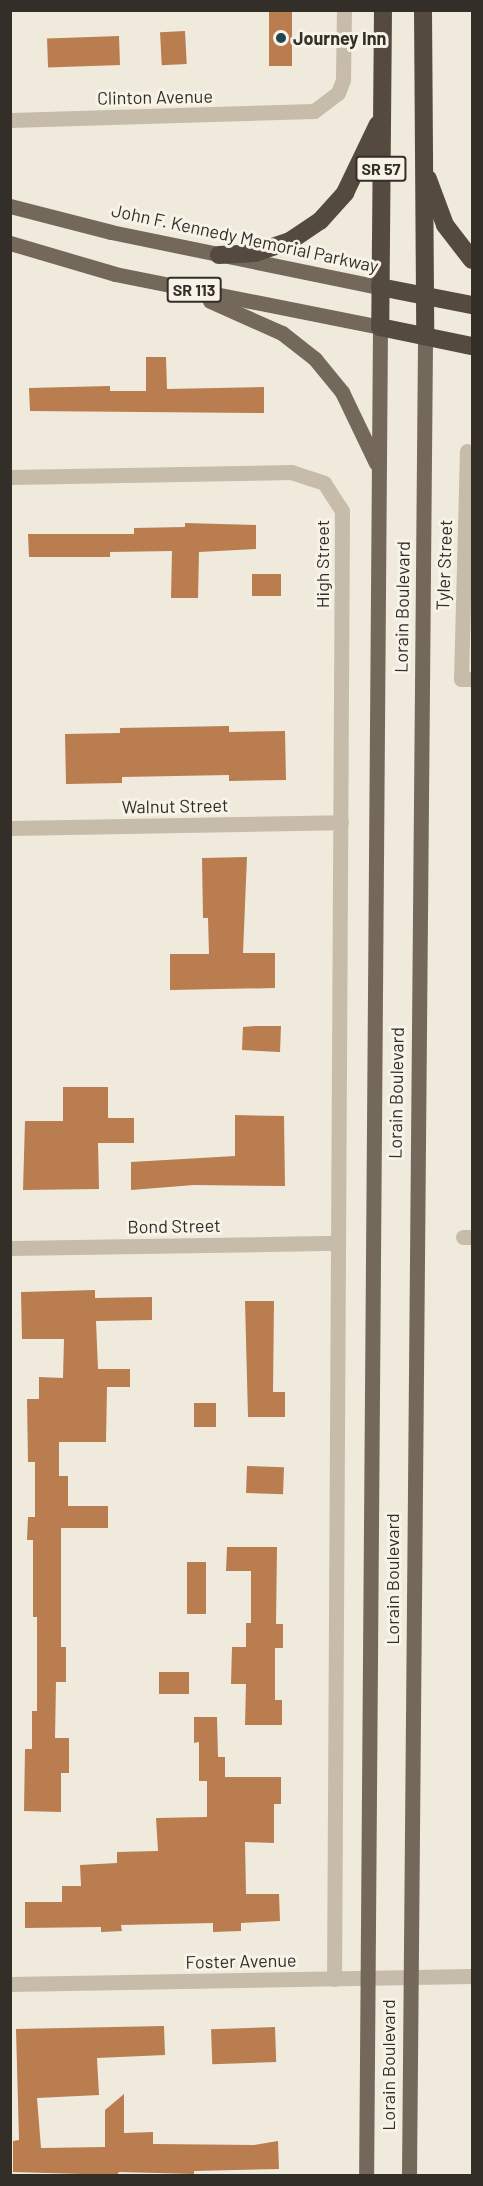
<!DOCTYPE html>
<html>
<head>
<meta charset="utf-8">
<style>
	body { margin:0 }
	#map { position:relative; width:483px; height:2186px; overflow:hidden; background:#efeadc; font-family:Barlow,sans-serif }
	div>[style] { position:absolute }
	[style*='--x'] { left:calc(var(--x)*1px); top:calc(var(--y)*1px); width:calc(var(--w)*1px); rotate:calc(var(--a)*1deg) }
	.building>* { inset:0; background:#b97d4f; transform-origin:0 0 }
	.minor>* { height:15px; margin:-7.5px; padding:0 7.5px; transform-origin:7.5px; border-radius:7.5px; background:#c6bca9 }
	.major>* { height:15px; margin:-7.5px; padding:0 7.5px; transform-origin:7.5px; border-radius:7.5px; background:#74685b }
	.highway>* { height:18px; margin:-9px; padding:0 9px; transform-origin:9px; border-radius:9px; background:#544a40 }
	.dots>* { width:16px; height:16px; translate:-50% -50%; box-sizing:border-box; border:3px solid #f7f3e8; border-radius:50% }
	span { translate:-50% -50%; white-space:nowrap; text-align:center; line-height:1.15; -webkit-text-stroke:6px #f7f3e8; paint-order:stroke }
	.shield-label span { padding:2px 4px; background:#f7f3e8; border:2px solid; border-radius:4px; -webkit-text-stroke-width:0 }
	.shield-label { font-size:16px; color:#342e28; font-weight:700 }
	.poi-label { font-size:18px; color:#342e28; font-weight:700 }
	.left { translate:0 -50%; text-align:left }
	.street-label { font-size:18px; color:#342e28 }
	.frame { position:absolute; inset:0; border:12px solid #342e28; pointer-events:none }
</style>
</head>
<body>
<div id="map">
	<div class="building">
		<i style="left:269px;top:10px;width:23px;height:56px"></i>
		<i style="left:185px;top:31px;width:33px;height:25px;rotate:87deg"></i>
		<i style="left:119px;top:36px;width:29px;height:72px;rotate:88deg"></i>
		<i style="clip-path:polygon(146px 357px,166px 357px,167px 389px,264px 387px,264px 413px,30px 411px,29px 388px,110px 386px,110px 391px,146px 391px)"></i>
		<i style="clip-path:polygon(185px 523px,256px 525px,256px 549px,199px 552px,198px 598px,171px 598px,172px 551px,110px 552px,110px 557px,29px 557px,28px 534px,134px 534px,134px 528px,185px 527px)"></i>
		<i style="left:281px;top:574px;width:22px;height:29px;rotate:90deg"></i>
		<i style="clip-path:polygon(229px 726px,229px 732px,285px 731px,286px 780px,229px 781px,229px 775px,122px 777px,122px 783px,66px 784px,65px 734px,120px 733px,120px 728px)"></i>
		<i style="clip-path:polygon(247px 857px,243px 953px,275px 953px,275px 988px,170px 990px,170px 954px,209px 954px,208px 918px,203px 918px,202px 858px)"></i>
		<i style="clip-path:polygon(255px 1026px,281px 1026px,280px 1052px,242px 1050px,243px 1027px)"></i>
		<i style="clip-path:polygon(63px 1087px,108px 1087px,108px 1118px,134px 1118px,134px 1143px,98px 1143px,99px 1189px,23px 1190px,25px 1121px,63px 1121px)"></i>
		<i style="clip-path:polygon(235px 1115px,284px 1116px,285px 1186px,194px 1185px,131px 1190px,131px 1162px,235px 1156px)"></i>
		<i style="clip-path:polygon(95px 1290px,95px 1298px,152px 1297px,152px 1320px,96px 1321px,98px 1369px,130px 1369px,130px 1387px,107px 1387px,106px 1442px,59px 1442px,59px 1476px,68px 1476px,68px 1506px,108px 1506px,108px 1528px,61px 1528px,61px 1647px,66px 1647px,66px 1682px,56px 1682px,55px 1738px,69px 1738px,69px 1773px,61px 1773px,61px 1812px,24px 1811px,25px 1749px,32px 1749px,32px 1711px,37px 1711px,37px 1617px,33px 1617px,33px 1540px,27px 1540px,28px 1517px,35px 1517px,35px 1462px,28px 1462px,27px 1399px,39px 1399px,39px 1377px,63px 1378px,64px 1339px,22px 1339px,21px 1292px)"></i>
		<i style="clip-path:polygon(245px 1301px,274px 1301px,273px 1392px,285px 1392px,285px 1417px,248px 1417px)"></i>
		<i style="left:194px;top:1403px;width:22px;height:24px"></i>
		<i style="left:247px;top:1466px;width:37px;height:27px;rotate:2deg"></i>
		<i style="clip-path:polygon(227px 1547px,277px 1547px,276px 1624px,283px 1624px,283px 1648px,275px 1648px,275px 1700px,282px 1700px,282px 1725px,245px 1725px,246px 1684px,231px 1684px,232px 1647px,246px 1647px,246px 1623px,251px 1623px,251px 1571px,226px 1571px)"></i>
		<i style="left:187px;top:1562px;width:19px;height:52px"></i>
		<i style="left:159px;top:1672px;width:30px;height:22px"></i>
		<i style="clip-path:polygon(194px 1717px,217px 1717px,218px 1757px,225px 1757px,225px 1777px,281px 1777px,281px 1804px,274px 1804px,274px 1843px,245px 1842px,246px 1894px,279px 1894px,280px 1921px,241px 1923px,241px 1931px,213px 1932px,213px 1923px,121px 1925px,122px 1931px,101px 1932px,101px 1927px,25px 1928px,25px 1902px,62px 1902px,62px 1886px,81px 1886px,80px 1865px,117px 1863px,117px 1852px,158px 1851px,156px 1818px,207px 1817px,207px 1781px,199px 1781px,199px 1742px,194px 1743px)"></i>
		<i style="clip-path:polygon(164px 2026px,165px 2055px,97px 2058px,99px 2095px,37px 2098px,41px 2148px,105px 2147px,105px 2110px,124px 2094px,124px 2133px,153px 2132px,153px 2144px,254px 2145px,278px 2141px,279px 2169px,194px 2171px,194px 2174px,119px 2172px,117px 2175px,13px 2172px,13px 2141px,19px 2140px,16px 2029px)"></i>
		<i style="left:275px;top:2027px;width:35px;height:64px;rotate:88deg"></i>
	</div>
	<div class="minor">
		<i style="--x:10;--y:120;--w:304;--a:-1.7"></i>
		<i style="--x:314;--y:111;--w:30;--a:-37"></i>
		<i style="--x:338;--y:93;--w:14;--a:-69"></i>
		<i style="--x:343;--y:80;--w:70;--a:-89.2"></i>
		<i style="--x:467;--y:451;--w:228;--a:91.5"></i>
		<i style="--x:461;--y:679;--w:11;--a:0"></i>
		<i style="--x:10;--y:477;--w:281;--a:-1"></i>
		<i style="--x:291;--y:472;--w:35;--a:18"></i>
		<i style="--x:324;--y:483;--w:33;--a:57"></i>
		<i style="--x:342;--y:511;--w:1468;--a:90.31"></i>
		<i style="--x:10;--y:828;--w:331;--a:-1"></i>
		<i style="--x:463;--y:1237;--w:9;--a:0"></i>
		<i style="--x:10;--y:1248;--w:328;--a:-0.9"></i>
		<i style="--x:10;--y:1984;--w:462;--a:-1"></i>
	</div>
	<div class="major">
		<i style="--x:10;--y:206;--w:104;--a:14.4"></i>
		<i style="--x:111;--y:232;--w:275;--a:11.6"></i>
		<i style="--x:10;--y:243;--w:109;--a:16.4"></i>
		<i style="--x:115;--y:274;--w:270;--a:11.3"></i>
		<i style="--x:380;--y:327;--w:1849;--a:90.43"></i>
		<i style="--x:210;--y:301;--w:79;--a:24"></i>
		<i style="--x:282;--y:333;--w:42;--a:38.2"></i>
		<i style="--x:315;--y:359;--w:43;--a:50.7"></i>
		<i style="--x:342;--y:392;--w:79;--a:64.4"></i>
		<i style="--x:409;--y:2176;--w:1840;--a:-89.5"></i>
	</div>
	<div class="highway">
		<i style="--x:383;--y:10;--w:317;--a:90.5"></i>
		<i style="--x:380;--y:327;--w:94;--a:11.7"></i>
		<i style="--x:423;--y:10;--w:326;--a:89.6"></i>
		<i style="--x:428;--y:179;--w:49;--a:69.7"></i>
		<i style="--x:445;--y:225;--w:44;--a:52.4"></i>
		<i style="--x:219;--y:255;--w:36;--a:-3"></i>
		<i style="--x:255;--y:253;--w:37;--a:-19"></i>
		<i style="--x:290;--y:241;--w:36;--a:-34"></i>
		<i style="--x:320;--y:221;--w:38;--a:-48"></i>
		<i style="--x:345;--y:193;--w:76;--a:-64.4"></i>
		<i style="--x:380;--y:287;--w:94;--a:11.1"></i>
	</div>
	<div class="dots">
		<i style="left:281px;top:38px;background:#224551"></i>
	</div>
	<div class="shield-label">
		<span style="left:381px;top:169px">SR 57</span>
		<span style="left:194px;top:290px">SR 113</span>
	</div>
	<div class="poi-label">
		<span class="left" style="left:293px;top:38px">Journey Inn</span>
	</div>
	<div class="street-label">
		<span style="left:155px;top:97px;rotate:-1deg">Clinton Avenue</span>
		<span style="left:245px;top:238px;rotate:12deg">John F. Kennedy Memorial Parkway</span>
		<span style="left:322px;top:564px;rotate:-90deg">High Street</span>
		<span style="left:444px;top:565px;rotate:-88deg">Tyler Street</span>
		<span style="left:402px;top:607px;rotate:-89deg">Lorain Boulevard</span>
		<span style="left:175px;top:806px;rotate:-1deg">Walnut Street</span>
		<span style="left:396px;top:1093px;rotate:-89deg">Lorain Boulevard</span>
		<span style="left:174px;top:1226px;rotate:-1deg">Bond Street</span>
		<span style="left:392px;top:1579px;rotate:-90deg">Lorain Boulevard</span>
		<span style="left:241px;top:1961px;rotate:-1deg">Foster Avenue</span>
		<span style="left:388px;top:2065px;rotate:-90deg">Lorain Boulevard</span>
	</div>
	<div class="frame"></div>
</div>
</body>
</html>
